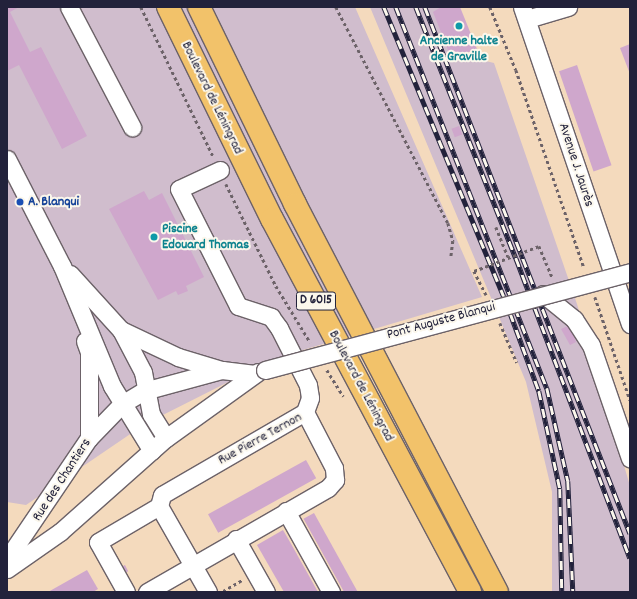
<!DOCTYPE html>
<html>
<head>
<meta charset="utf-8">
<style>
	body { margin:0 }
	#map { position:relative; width:637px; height:599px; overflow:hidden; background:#f4dabd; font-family:Dekko,sans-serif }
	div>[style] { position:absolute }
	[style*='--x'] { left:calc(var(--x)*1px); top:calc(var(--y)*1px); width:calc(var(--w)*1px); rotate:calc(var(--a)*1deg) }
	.industrial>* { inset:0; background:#d0bdcd }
	.building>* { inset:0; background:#cfa7cc; transform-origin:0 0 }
	.path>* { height:2.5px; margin-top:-1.25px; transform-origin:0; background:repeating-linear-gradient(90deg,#6c6268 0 3px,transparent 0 6px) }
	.roads { filter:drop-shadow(1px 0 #6c6268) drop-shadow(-1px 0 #6c6268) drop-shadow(0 1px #6c6268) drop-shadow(0 -1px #6c6268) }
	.minor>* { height:17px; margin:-8.5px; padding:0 8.5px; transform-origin:8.5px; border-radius:8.5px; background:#fff }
	.major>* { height:22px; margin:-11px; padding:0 11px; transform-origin:11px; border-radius:11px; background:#f2c26a }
	.rail>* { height:4.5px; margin-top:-2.25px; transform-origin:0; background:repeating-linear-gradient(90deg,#fbf7ec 0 9px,#22223b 0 18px); box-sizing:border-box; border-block:1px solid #22223b }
	.path-bridge>* { height:2.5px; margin-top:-1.25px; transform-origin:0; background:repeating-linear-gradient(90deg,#6c6268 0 3px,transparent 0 6px) }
	.bridges { filter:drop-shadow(1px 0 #6c6268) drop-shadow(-1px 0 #6c6268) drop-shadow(0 1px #6c6268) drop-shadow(0 -1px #6c6268) }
	.minor-bridge>* { height:17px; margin:-8.5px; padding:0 8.5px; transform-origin:8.5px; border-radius:8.5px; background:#fff }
	.dots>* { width:11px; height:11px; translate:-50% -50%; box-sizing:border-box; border:2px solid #fbf7ec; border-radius:50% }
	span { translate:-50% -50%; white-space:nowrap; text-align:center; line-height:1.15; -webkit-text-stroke:4px #fbf7ec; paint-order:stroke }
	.shield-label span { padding:1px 3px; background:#fbf7ec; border:1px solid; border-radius:3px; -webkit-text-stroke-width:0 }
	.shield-label { font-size:13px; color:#22223b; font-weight:700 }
	.culture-label { font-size:14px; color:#0d838f; font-weight:700 }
	.left { translate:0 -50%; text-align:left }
	.street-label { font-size:14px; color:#22223b }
	.transit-label { font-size:14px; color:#164399; font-weight:700 }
	.frame { position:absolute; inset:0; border:8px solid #22223b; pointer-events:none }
</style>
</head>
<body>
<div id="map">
	<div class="industrial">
		<i style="clip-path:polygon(7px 7px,355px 7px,482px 297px,276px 358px,145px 424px,26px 505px,7px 502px)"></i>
		<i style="clip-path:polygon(370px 7px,448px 7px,469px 57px,494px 63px,577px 304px,630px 486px,630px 592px,552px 592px,552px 492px,526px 382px)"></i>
	</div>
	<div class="building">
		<i style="clip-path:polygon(7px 7px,19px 7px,10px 12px,30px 52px,41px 47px,87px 136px,62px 149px,19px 65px,7px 71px)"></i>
		<i style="clip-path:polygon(441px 7px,460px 7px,477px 49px,455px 57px,450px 55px,433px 12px)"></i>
		<i style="clip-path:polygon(630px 44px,630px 74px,620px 48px)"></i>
		<i style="left:577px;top:65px;width:106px;height:19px;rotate:71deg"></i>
		<i style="left:459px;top:126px;width:9px;height:8px;rotate:69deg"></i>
		<i style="clip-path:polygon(144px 191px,149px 200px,162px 193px,204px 277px,186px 286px,188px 291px,178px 295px,176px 291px,158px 300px,109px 209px)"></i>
		<i style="clip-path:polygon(570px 325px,576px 342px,570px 345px,561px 329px)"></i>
		<i style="left:306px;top:460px;width:21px;height:112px;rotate:61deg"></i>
		<i style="left:314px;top:513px;width:90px;height:12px;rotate:61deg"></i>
		<i style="clip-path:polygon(283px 530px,290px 542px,318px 592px,284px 592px,257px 545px)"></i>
		<i style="left:125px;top:565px;width:7px;height:7px;rotate:63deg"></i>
		<i style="clip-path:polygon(87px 570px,98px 589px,93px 592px,48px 592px)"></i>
	</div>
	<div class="path">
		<i style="--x:141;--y:7;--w:165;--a:64.2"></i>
		<i style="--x:336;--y:7;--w:243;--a:62.6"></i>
		<i style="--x:448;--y:223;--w:19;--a:74"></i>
		<i style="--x:453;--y:241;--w:16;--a:97"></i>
		<i style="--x:490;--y:7;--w:68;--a:67.6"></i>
		<i style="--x:516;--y:70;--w:209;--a:71"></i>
		<i style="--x:226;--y:184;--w:114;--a:63.9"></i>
		<i style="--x:276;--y:286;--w:66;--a:58.7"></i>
		<i style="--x:496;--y:227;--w:32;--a:68"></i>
		<i style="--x:539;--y:246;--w:34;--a:67"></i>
		<i style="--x:474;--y:271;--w:27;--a:63"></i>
		<i style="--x:595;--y:297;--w:109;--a:71.2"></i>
		<i style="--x:500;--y:323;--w:43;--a:67"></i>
		<i style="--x:327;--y:370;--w:31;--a:58"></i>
		<i style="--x:223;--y:591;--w:22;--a:-30"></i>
	</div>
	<div class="roads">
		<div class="minor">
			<i style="--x:69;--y:7;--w:136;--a:62.3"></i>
			<i style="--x:522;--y:7;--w:335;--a:71.2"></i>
			<i style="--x:527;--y:19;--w:43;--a:-16.3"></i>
			<i style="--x:7;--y:159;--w:120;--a:62.8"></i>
			<i style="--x:62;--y:266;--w:130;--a:67.4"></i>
			<i style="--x:112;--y:386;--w:76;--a:58.4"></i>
			<i style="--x:220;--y:170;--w:45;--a:155.1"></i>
			<i style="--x:179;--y:189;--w:131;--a:63.2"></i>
			<i style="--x:238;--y:306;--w:35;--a:18"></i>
			<i style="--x:271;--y:317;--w:14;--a:54"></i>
			<i style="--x:279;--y:328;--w:64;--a:63"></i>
			<i style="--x:308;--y:385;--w:13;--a:81"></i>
			<i style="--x:310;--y:398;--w:15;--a:110"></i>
			<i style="--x:70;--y:274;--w:76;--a:47.7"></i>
			<i style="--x:121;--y:330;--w:63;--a:25.3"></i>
			<i style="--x:178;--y:357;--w:45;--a:16.8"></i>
			<i style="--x:543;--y:294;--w:40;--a:39"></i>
			<i style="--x:574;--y:319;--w:31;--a:57"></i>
			<i style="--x:591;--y:345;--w:120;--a:71"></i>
			<i style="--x:121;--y:330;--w:47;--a:62.4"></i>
			<i style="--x:143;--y:372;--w:43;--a:79.2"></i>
			<i style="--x:151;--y:414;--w:28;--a:58"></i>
			<i style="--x:85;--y:341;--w:12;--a:70"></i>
			<i style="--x:89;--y:352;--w:86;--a:90"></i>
			<i style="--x:159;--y:506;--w:99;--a:60.3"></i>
			<i style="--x:286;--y:511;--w:93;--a:60.9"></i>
			<i style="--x:236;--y:539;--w:61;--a:60.5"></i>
			<i style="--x:7;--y:559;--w:146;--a:-55.9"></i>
			<i style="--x:89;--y:438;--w:47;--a:-45.9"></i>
			<i style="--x:122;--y:404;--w:26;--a:-31"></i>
			<i style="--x:144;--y:391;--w:81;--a:-15.1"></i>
			<i style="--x:222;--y:370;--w:31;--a:7"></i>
			<i style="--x:7;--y:569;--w:65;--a:-34.9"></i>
			<i style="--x:60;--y:532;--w:142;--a:-41.6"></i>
			<i style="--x:166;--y:438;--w:113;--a:-35.7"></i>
			<i style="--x:126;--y:592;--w:57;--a:-119.2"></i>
			<i style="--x:98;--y:542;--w:71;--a:-30.5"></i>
			<i style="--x:147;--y:592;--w:209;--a:-29.9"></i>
			<i style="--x:328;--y:488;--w:11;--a:-49"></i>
			<i style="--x:335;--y:480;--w:12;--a:-95"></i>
			<i style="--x:334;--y:468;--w:63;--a:-117.4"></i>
			<i style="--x:305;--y:412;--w:165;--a:149.9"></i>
			<i style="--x:162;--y:495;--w:11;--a:105"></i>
		</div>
		<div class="major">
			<i style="--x:168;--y:7;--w:236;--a:63.9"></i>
			<i style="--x:272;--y:219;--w:422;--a:62"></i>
			<i style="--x:199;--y:7;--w:219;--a:64"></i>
			<i style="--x:295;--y:204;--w:437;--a:62.5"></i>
		</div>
	</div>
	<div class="rail">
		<i style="--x:384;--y:7;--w:313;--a:67.5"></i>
		<i style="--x:504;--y:296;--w:101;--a:69.8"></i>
		<i style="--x:539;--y:391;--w:100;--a:77.9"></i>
		<i style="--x:560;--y:489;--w:103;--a:88.9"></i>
		<i style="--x:396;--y:7;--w:410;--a:68.4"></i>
		<i style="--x:547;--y:388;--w:95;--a:77.3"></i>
		<i style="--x:568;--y:481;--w:111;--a:87.4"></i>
		<i style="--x:416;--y:7;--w:270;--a:68.3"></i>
		<i style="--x:516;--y:258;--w:321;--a:69.2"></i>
		<i style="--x:425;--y:7;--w:565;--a:68.71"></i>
	</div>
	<div class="path-bridge">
		<i style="--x:474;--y:271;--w:70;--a:-21"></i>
	</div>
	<div class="bridges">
		<div class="minor-bridge">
			<i style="--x:265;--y:370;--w:378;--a:-15"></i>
		</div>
	</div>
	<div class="dots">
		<i style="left:459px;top:26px;background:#0f9aa8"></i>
		<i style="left:20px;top:202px;background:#1a4fb4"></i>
		<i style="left:154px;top:237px;background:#0f9aa8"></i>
	</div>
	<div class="shield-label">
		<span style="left:316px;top:301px">D 6015</span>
	</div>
	<div class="culture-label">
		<span style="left:459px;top:49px">Ancienne halte<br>de Graville</span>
		<span class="left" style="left:162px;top:237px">Piscine<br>Edouard Thomas</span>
	</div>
	<div class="street-label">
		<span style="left:212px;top:98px;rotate:64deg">Boulevard de Léningrad</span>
		<span style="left:576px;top:165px;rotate:72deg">Avenue J. Jaurès</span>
		<span style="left:441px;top:321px;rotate:-15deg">Pont Auguste Blanqui</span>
		<span style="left:361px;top:386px;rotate:62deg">Boulevard de Léningrad</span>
		<span style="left:260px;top:439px;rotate:-29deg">Rue Pierre Ternon</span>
		<span style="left:62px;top:480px;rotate:-57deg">Rue des Chantiers</span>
	</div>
	<div class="transit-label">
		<span class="left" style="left:28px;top:202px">A. Blanqui</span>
	</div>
	<div class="frame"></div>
</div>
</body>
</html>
